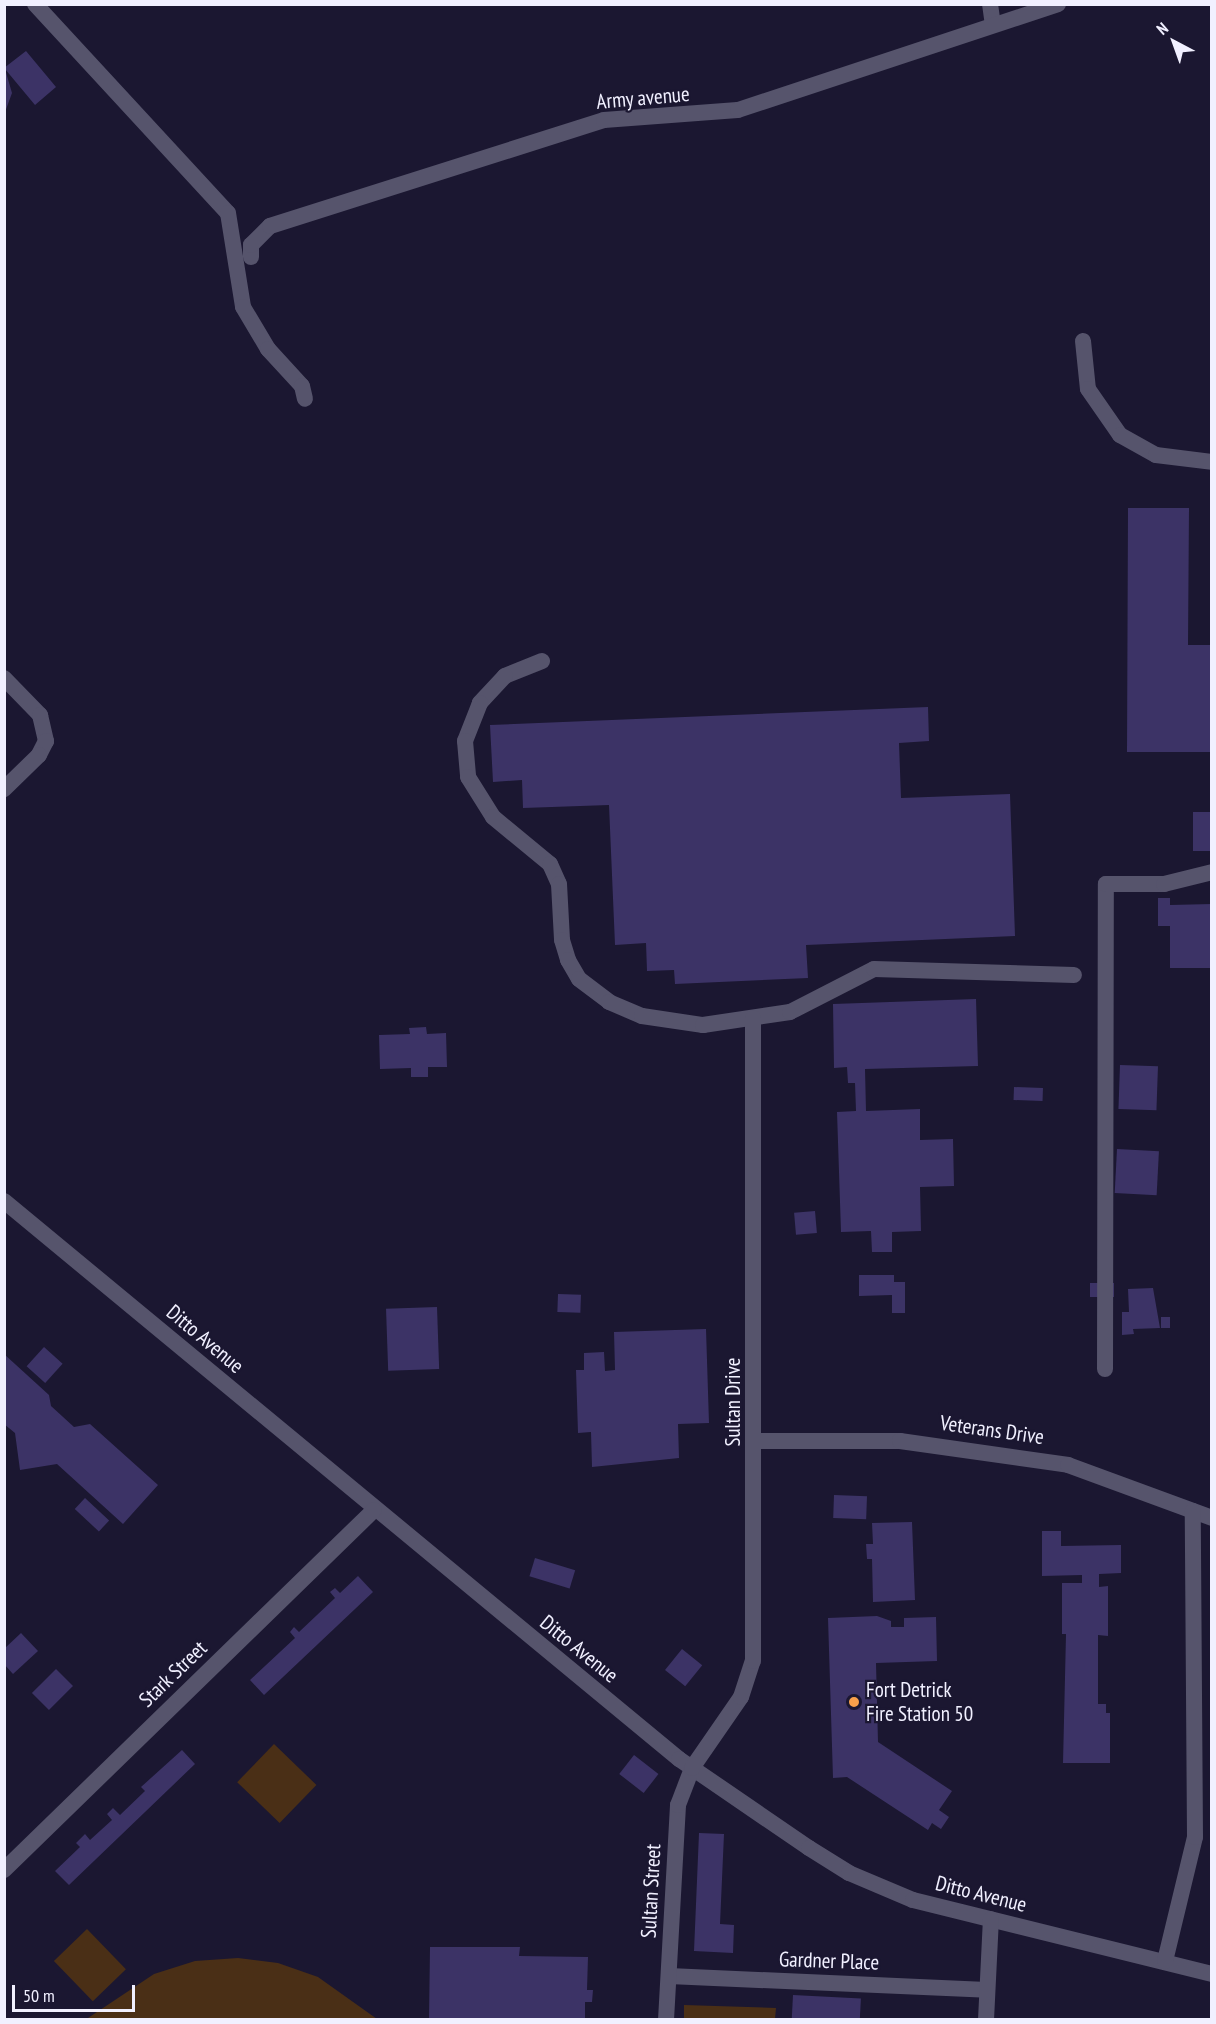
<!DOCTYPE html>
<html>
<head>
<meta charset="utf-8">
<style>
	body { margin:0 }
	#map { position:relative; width:1216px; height:2024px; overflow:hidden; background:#1b1731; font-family:"PT Sans Narrow",sans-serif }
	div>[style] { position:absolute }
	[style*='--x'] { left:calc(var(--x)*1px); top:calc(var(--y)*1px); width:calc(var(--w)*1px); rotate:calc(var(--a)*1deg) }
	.green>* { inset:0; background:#4a2f16; transform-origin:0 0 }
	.building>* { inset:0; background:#3c3366; transform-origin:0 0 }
	.minor>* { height:16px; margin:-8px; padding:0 8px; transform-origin:8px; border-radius:8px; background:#56546c }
	.dots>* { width:16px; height:16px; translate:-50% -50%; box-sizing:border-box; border:3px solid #1b1731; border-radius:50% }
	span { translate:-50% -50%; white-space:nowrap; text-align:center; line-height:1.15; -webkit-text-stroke:4.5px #1b1731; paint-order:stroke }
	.street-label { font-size:21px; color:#f1f0ff }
	.poi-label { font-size:21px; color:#f1f0ff }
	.left { translate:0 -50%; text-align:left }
	.frame { position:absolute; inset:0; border:6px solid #f1f0ff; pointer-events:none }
	.north { position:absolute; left:1144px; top:12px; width:60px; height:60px; -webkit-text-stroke:4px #1b1731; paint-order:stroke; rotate:319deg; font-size:16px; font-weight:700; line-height:24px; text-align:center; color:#f1f0ff }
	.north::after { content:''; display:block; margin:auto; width:21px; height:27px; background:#f1f0ff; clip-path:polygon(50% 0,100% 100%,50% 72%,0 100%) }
	.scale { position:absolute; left:12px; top:1985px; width:123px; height:27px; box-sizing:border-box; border:3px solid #f1f0ff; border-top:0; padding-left:8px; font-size:18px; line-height:21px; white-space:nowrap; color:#f1f0ff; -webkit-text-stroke:4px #1b1731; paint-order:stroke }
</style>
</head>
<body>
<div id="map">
	<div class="green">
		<i style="left:274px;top:1744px;width:59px;height:53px;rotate:44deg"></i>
		<i style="left:87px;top:1929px;width:56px;height:46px;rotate:46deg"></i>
		<i style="clip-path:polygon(238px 1958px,278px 1963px,318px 1977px,377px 2019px,88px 2018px,154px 1974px,195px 1961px)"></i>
		<i style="clip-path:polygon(684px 2005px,776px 2008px,775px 2019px,684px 2019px)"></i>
	</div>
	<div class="building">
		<i style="clip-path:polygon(26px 51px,56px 87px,35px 105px,5px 69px,12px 93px,4px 115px,4px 68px)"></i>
		<i style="clip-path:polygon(1128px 508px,1189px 508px,1188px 645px,1212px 645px,1212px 752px,1127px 752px)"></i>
		<i style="clip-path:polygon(928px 707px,929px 741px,899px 743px,901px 798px,1010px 794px,1015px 936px,806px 945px,808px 978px,675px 984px,674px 970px,647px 971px,646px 943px,615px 945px,609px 805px,523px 808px,522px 780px,493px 782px,490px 725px)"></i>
		<i style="left:1193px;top:812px;width:19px;height:39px"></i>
		<i style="clip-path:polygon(1158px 898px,1170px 898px,1170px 905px,1212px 904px,1212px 968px,1170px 968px,1170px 926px,1158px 926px)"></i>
		<i style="clip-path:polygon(976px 999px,978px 1066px,865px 1069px,866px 1111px,920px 1109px,920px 1140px,953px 1139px,954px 1186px,920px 1187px,921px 1231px,892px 1232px,892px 1252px,872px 1252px,871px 1231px,841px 1232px,837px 1112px,856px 1111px,855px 1083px,848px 1083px,847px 1067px,834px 1068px,833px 1004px)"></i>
		<i style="clip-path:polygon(426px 1027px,427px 1034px,446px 1033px,447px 1067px,428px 1067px,428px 1077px,411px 1077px,411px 1068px,380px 1069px,379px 1035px,410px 1034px,409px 1028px)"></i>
		<i style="left:1120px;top:1065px;width:38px;height:44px;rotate:2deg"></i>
		<i style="left:1014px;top:1087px;width:29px;height:13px;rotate:2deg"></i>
		<i style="left:1117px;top:1149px;width:42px;height:44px;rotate:3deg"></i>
		<i style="left:815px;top:1211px;width:22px;height:21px;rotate:85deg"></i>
		<i style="clip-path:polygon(859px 1275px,894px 1275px,894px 1282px,905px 1282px,905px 1313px,892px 1313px,892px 1295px,859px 1296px)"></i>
		<i style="left:1114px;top:1283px;width:14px;height:24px;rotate:90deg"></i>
		<i style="clip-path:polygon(1153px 1288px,1160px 1328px,1133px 1329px,1134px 1334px,1122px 1335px,1122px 1312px,1129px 1312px,1128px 1289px)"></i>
		<i style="left:558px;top:1294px;width:23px;height:18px;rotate:2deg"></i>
		<i style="left:437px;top:1307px;width:62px;height:51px;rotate:88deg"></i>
		<i style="left:1161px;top:1317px;width:9px;height:11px"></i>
		<i style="clip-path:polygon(706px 1329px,709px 1423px,678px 1424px,679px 1458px,592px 1467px,591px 1432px,578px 1433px,576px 1370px,584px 1370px,584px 1353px,604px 1352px,605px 1371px,615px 1370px,614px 1332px)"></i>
		<i style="left:44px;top:1347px;width:25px;height:26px;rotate:42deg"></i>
		<i style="clip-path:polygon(4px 1354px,49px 1395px,51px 1406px,74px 1427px,90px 1424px,158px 1485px,123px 1524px,57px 1464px,20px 1470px,15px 1433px,4px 1424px)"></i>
		<i style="left:834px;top:1495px;width:33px;height:23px;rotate:2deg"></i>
		<i style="left:85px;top:1498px;width:33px;height:15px;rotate:43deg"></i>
		<i style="clip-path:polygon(912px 1522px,915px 1600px,873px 1602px,872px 1559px,867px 1559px,866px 1544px,873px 1544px,872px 1523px)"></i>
		<i style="clip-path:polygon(1042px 1531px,1061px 1531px,1061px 1546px,1121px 1545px,1121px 1573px,1099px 1574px,1099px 1587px,1108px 1586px,1108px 1636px,1098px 1635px,1098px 1704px,1106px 1704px,1106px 1713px,1110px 1713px,1110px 1763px,1063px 1763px,1066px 1634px,1062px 1634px,1062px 1583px,1082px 1583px,1082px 1575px,1042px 1576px)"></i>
		<i style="left:535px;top:1558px;width:42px;height:19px;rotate:17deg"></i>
		<i style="clip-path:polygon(358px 1576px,373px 1592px,264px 1695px,250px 1680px,295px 1638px,290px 1632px,294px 1627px,299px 1632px,335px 1598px,330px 1592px,335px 1588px,340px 1593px)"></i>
		<i style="clip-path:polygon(877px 1616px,891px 1621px,891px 1627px,904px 1627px,904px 1618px,936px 1617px,937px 1661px,876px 1663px,878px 1742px,952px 1791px,939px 1810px,949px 1817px,941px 1829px,932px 1823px,928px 1830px,847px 1777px,833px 1778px,828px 1618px)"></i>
		<i style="clip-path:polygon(21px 1633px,38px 1651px,13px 1674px,4px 1664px,4px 1649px)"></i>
		<i style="left:682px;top:1649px;width:26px;height:27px;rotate:39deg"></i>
		<i style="left:56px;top:1669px;width:24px;height:34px;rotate:45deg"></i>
		<i style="clip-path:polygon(182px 1750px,195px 1764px,69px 1885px,55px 1871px,80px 1847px,76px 1843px,85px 1834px,90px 1840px,112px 1820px,107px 1814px,113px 1808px,120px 1815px,145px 1791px,141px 1787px)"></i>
		<i style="left:634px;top:1755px;width:31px;height:24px;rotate:38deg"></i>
		<i style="clip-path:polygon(699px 1833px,724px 1834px,720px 1924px,734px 1925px,733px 1953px,694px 1951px)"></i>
		<i style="clip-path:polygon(430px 1947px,520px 1947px,519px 1956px,588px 1957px,587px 1990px,593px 1990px,592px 2002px,585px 2002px,585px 2020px,429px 2020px)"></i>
		<i style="left:793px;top:1995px;width:68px;height:25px;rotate:3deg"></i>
	</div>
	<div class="minor">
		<i style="--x:35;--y:4;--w:284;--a:47.3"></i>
		<i style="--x:228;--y:213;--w:95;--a:80.9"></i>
		<i style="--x:243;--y:307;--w:49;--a:59.2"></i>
		<i style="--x:268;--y:349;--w:50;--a:47.4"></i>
		<i style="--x:302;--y:386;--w:13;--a:77"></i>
		<i style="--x:990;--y:4;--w:21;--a:82"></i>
		<i style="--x:251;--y:257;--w:12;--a:-90"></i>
		<i style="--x:251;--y:245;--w:27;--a:-45"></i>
		<i style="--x:270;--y:226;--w:350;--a:-17.6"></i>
		<i style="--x:604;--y:120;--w:134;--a:-4.3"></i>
		<i style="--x:738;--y:110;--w:337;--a:-18.3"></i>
		<i style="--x:1083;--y:341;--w:48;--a:84.1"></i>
		<i style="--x:1088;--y:389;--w:56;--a:55.2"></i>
		<i style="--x:1120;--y:435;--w:41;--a:29.1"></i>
		<i style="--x:1156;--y:455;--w:56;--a:7.1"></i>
		<i style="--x:542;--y:661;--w:40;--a:158"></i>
		<i style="--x:505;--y:676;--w:37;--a:133"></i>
		<i style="--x:480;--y:703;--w:41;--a:111.5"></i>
		<i style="--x:465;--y:741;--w:36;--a:85"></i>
		<i style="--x:468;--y:777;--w:47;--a:58"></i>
		<i style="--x:493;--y:817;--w:74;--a:39.5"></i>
		<i style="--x:550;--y:864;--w:22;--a:66"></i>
		<i style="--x:559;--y:884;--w:56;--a:86.9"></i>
		<i style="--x:562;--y:940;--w:21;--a:73"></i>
		<i style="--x:568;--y:960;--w:22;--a:60"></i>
		<i style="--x:579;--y:979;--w:38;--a:37"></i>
		<i style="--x:609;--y:1002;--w:36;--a:23"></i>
		<i style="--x:642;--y:1016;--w:62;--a:8.4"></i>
		<i style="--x:703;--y:1025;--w:88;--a:-8.5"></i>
		<i style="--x:790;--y:1012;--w:94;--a:-27.1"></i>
		<i style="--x:874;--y:969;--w:200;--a:1.7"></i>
		<i style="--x:4;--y:678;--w:52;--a:45.8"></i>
		<i style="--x:40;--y:715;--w:27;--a:77"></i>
		<i style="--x:46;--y:741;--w:16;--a:117"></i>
		<i style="--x:39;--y:755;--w:49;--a:135.8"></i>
		<i style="--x:4;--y:1201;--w:876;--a:39.58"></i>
		<i style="--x:679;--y:1759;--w:158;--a:34.4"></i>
		<i style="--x:809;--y:1848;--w:47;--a:32"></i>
		<i style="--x:849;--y:1873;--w:69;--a:22.9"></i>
		<i style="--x:913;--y:1900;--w:308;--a:13.9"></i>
		<i style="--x:1105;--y:1369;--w:485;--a:-89.9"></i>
		<i style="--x:1106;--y:884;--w:58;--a:0"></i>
		<i style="--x:1164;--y:884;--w:49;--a:-14"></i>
		<i style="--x:755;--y:1441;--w:145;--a:0"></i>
		<i style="--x:900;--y:1441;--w:170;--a:8.1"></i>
		<i style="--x:1068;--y:1465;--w:153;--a:20.2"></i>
		<i style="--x:4;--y:1870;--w:516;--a:-44.22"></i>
		<i style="--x:1165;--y:1961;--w:128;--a:-76.4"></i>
		<i style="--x:1195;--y:1837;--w:326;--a:-90.4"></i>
		<i style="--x:669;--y:1976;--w:318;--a:2.5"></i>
		<i style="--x:666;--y:2020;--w:215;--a:-86.8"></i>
		<i style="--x:678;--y:1805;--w:40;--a:-69"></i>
		<i style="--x:692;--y:1768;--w:86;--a:-55.4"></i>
		<i style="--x:741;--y:1697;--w:38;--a:-72"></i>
		<i style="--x:753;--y:1661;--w:643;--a:-90"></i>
		<i style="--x:986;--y:2020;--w:101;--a:-87.2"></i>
	</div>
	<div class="dots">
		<i style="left:854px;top:1702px;background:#f8a04b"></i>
	</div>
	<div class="street-label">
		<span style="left:643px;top:98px;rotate:-5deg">Army avenue</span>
		<span style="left:205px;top:1339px;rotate:40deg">Ditto Avenue</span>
		<span style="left:733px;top:1402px;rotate:-90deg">Sultan Drive</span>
		<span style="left:992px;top:1430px;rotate:8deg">Veterans Drive</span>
		<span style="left:579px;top:1649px;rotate:39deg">Ditto Avenue</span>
		<span style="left:173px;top:1674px;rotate:-44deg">Stark Street</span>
		<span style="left:651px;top:1891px;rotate:-87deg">Sultan Street</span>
		<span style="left:981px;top:1894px;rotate:14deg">Ditto Avenue</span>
		<span style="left:829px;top:1961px;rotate:2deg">Gardner Place</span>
	</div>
	<div class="poi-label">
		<span class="left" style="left:866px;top:1702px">Fort Detrick<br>Fire Station 50</span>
	</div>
	<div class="frame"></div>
	<div class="north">N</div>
	<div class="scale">50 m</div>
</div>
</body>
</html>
